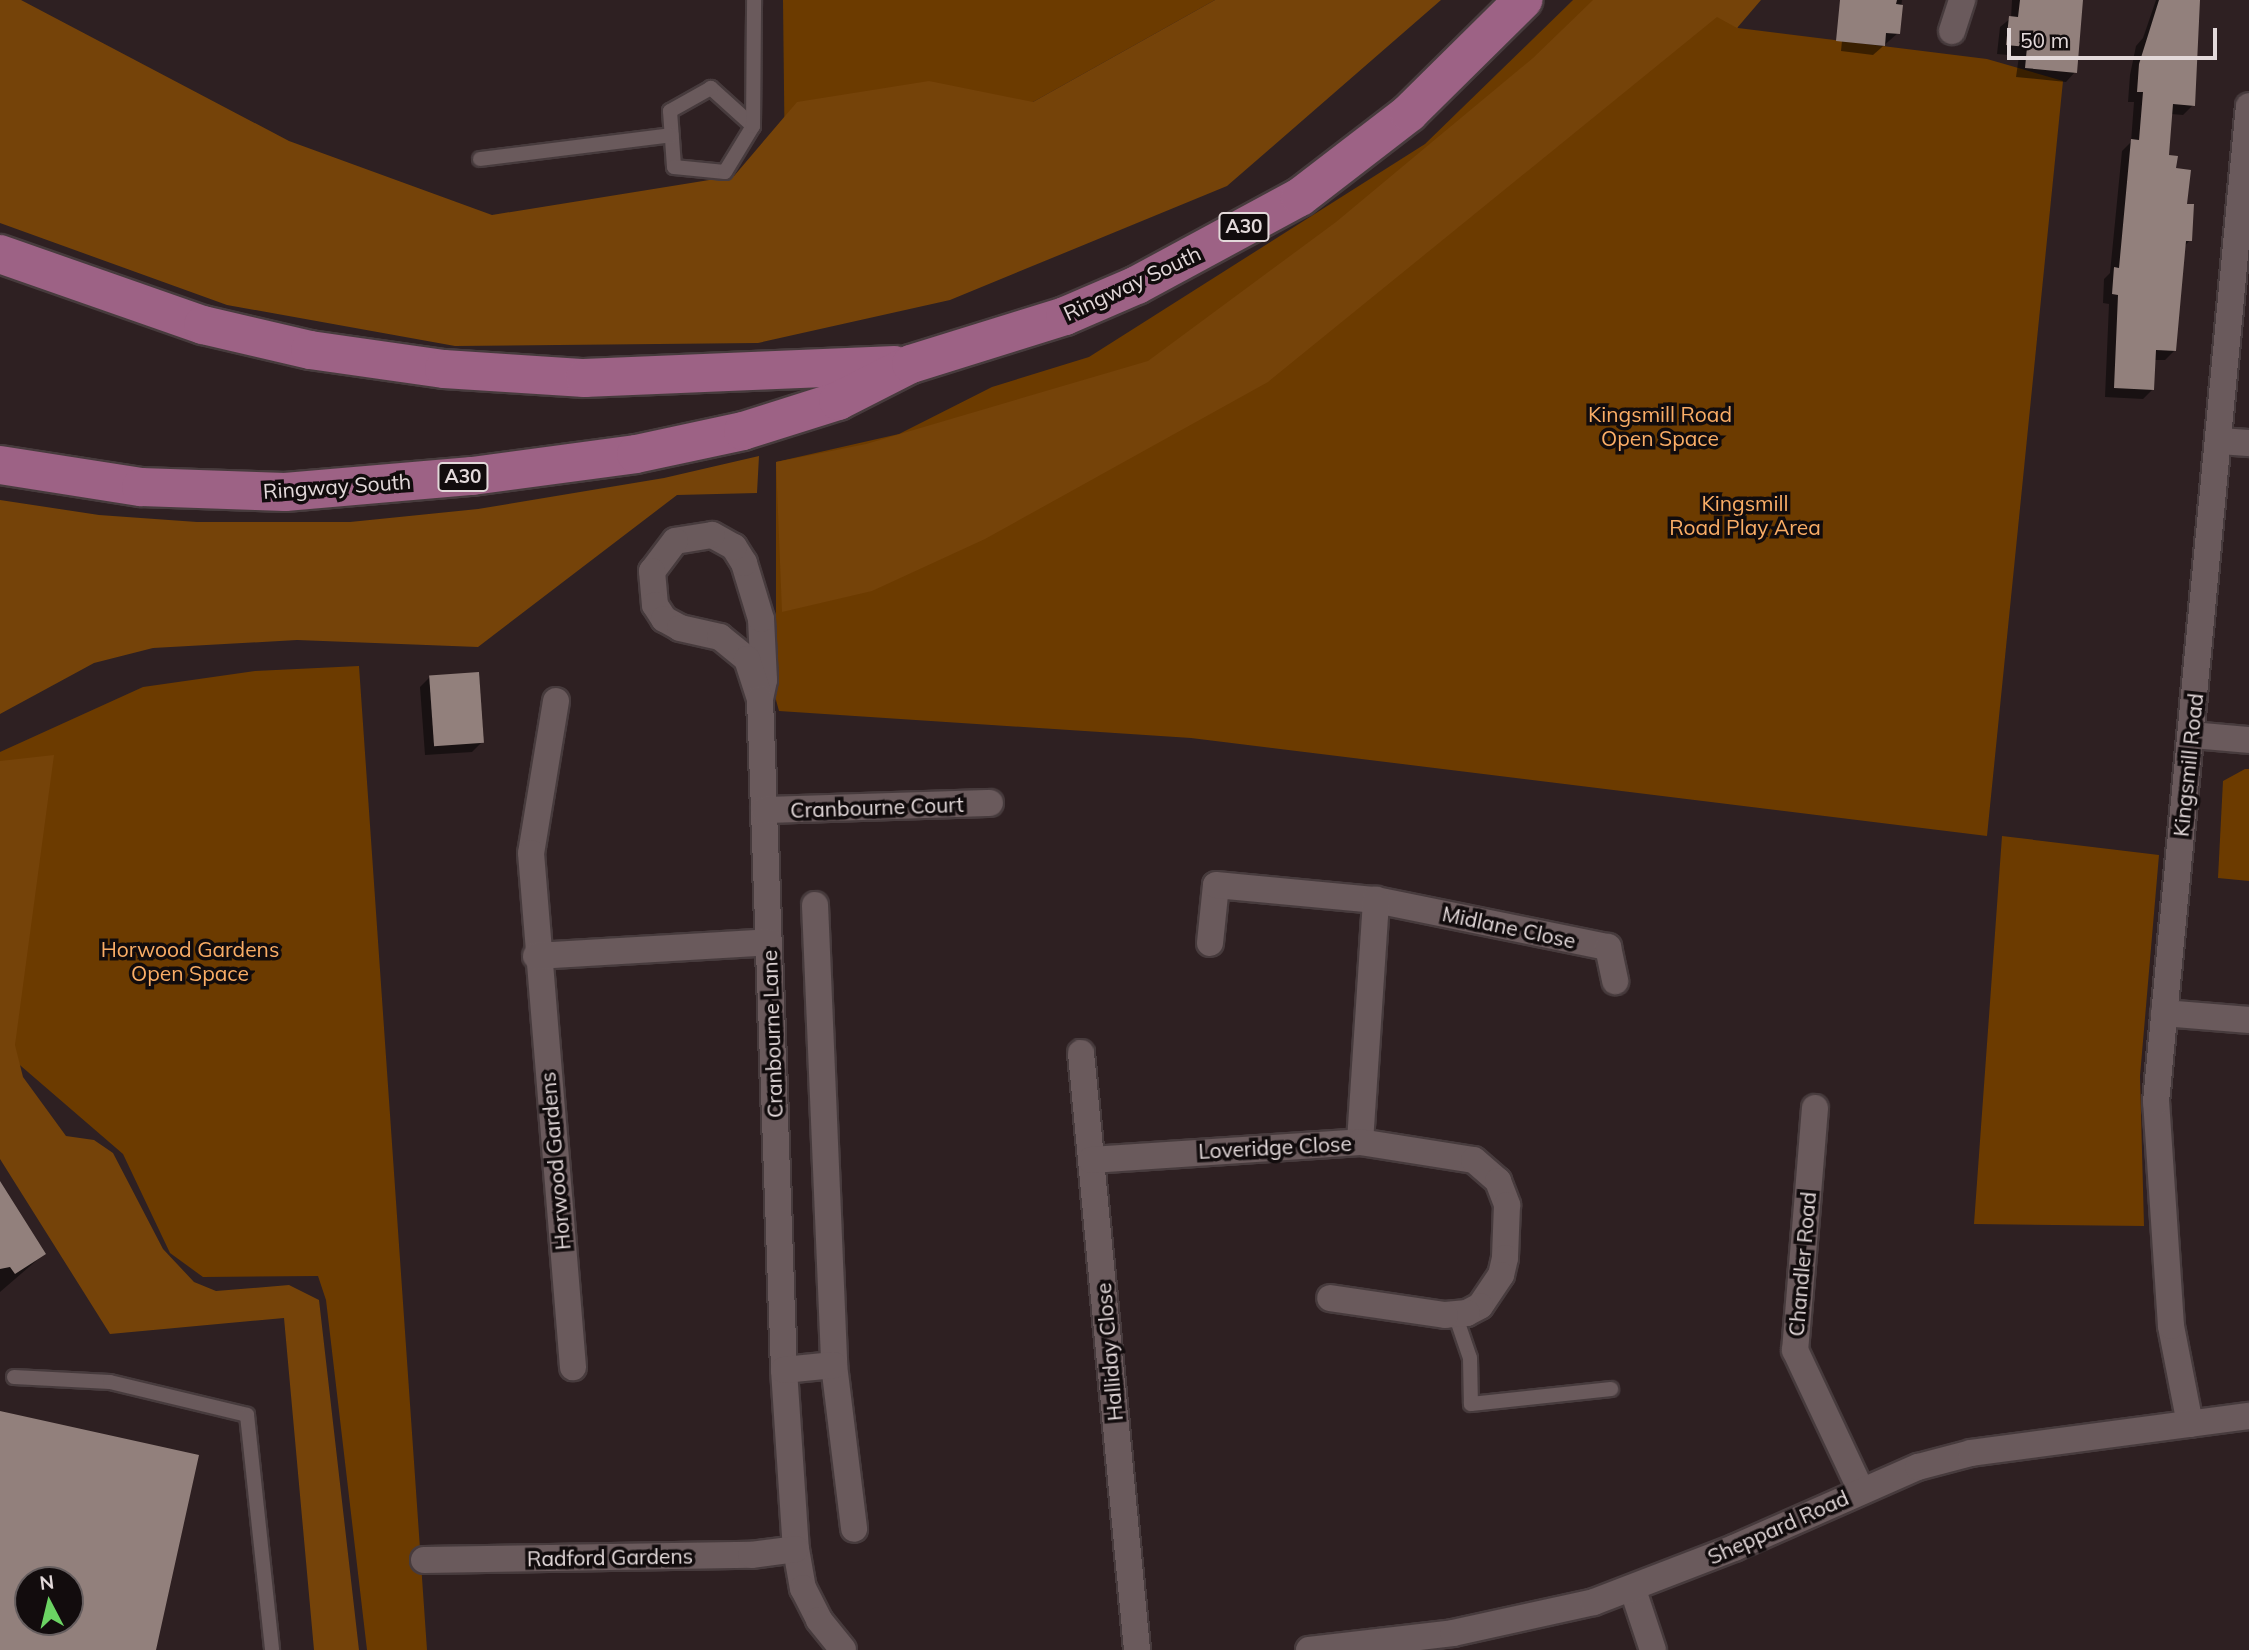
<!DOCTYPE html>
<html>
<head>
<meta charset="utf-8">
<style>
	body { margin:0 }
	#map { position:relative; width:2249px; height:1650px; overflow:hidden; background:#2e2022; font-family:Mulish,sans-serif }
	div>[style] { position:absolute }
	[style*='--x'] { left:calc(var(--x)*1px); top:calc(var(--y)*1px); width:calc(var(--w)*1px); rotate:calc(var(--a)*1deg) }
	.green>* { inset:0; background:#6c3b00 }
	.forest>* { inset:0; background:#754309 }
	.shadow>* { inset:0; background:#0007 }
	.building>* { inset:0; background:#92807c; transform-origin:0 0 }
	.roads { filter:drop-shadow(2px 0 #473b3d) drop-shadow(-2px 0 #473b3d) drop-shadow(0 2px #473b3d) drop-shadow(0 -2px #473b3d) }
	.service>* { height:14px; margin:-7px; padding:0 7px; transform-origin:7px; border-radius:7px; background:#6a5a5c }
	.minor>* { height:26px; margin:-13px; padding:0 13px; transform-origin:13px; border-radius:13px; background:#6a5a5c }
	.primary>* { height:38px; margin:-19px; padding:0 19px; transform-origin:19px; border-radius:19px; background:#9d6285 }
	span { translate:-50% -50%; white-space:nowrap; text-align:center; line-height:1.15; -webkit-text-stroke:7px #120c0d; paint-order:stroke }
	.shield-label span { padding:2px 5px; background:#120c0d; border:2px solid; border-radius:5px; -webkit-text-stroke-width:0 }
	.shield-label { font-size:19px; color:#e3d9da; font-weight:700 }
	.street-label { font-size:21px; color:#e3d9da }
	.park-label { font-size:21px; color:#faad66 }
	.north { position:absolute; left:14px; top:1566px; width:70px; height:70px; box-sizing:border-box; background:#120c0d; border:2px solid #665e5f; border-radius:50%; rotate:353deg; font-size:19px; font-weight:700; line-height:28px; text-align:center; color:#e3d9da }
	.north::after { content:''; display:block; margin:auto; width:24px; height:32px; background:#6bd363; clip-path:polygon(50% 0,100% 100%,50% 72%,0 100%) }
	.scale { position:absolute; left:2007px; top:28px; width:210px; height:32px; box-sizing:border-box; border:4px solid #e3d9da; border-top:0; padding-left:9px; font-size:21px; line-height:24px; white-space:nowrap; color:#e3d9da; -webkit-text-stroke:5px #120c0d; paint-order:stroke }
</style>
</head>
<body>
<div id="map">
	<div class="green">
		<i style="clip-path:polygon(783px 0,1215px 0,1033px 102px,785px 175px)"></i>
		<i style="clip-path:polygon(1573px 0,1722px 0,1738px 28px,1987px 59px,2063px 81px,1987px 836px,1191px 738px,779px 711px,776px 700px,776px 462px,899px 434px,992px 387px,1089px 357px,1425px 144px)"></i>
		<i style="clip-path:polygon(359px 666px,427px 1650px,367px 1650px,326px 1300px,318px 1276px,203px 1277px,170px 1253px,123px 1154px,14px 1060px,0 1034px,0 752px,143px 687px,255px 671px)"></i>
		<i style="clip-path:polygon(2245px 769px,2249px 769px,2249px 881px,2218px 878px,2223px 781px)"></i>
		<i style="clip-path:polygon(2002px 836px,2159px 855px,2140px 1076px,2144px 1226px,1974px 1224px)"></i>
	</div>
	<div class="forest">
		<i style="clip-path:polygon(0 0,21px 0,289px 141px,492px 215px,734px 176px,797px 102px,929px 81px,1033px 102px,1215px 0,1441px 0,1227px 186px,950px 300px,758px 343px,455px 346px,227px 305px,0 223px)"></i>
		<i style="clip-path:polygon(1593px 0,1761px 0,1737px 28px,1717px 17px,1268px 382px,985px 539px,872px 591px,782px 612px,776px 462px,866px 444px,1148px 361px,1336px 222px,1533px 58px)"></i>
		<i style="clip-path:polygon(759px 456px,757px 493px,677px 495px,478px 647px,297px 640px,153px 648px,94px 663px,0 714px,0 500px,99px 515px,197px 522px,350px 522px,478px 509px,664px 478px)"></i>
		<i style="clip-path:polygon(54px 755px,15px 1045px,23px 1077px,66px 1136px,94px 1140px,113px 1153px,163px 1249px,194px 1282px,216px 1291px,289px 1285px,319px 1300px,359px 1650px,314px 1650px,284px 1318px,110px 1334px,0 1159px,0 761px)"></i>
	</div>
	<div class="shadow">
		<i style="clip-path:polygon(1846px 0,1902px 0,1898px 33px,1873px 55px,1841px 51px)"></i>
		<i style="clip-path:polygon(2012px 0,2081px 0,2075px 72px,2066px 82px,2016px 77px,2019px 56px,1997px 54px,2000px 27px,2011px 18px)"></i>
		<i style="clip-path:polygon(2156px 0,2199px 0,2193px 105px,2183px 115px,2171px 114px,2167px 156px,2185px 206px,2190px 240px,2184px 247px,2175px 350px,2165px 360px,2154px 360px,2153px 389px,2143px 399px,2105px 397px,2109px 304px,2103px 303px,2104px 279px,2110px 273px,2122px 151px,2131px 142px,2134px 102px,2128px 102px,2130px 75px,2136px 46px,2143px 38px)"></i>
		<i style="clip-path:polygon(430px 677px,482px 742px,472px 752px,425px 755px,420px 687px)"></i>
		<i style="clip-path:polygon(0 1184px,44px 1254px,0 1292px)"></i>
	</div>
	<div class="building">
		<i style="clip-path:polygon(1840px 0,1897px 0,1896px 4px,1903px 5px,1900px 34px,1886px 33px,1885px 46px,1836px 41px)"></i>
		<i style="clip-path:polygon(2020px 0,2083px 0,2077px 73px,2025px 68px,2027px 47px,2006px 45px,2009px 16px,2018px 17px)"></i>
		<i style="clip-path:polygon(2159px 0,2200px 0,2195px 106px,2173px 104px,2169px 155px,2178px 156px,2176px 168px,2191px 170px,2187px 204px,2194px 204px,2192px 241px,2186px 241px,2176px 351px,2156px 350px,2154px 390px,2114px 388px,2118px 295px,2112px 294px,2114px 267px,2119px 268px,2131px 139px,2139px 140px,2143px 92px,2137px 92px,2139px 64px)"></i>
		<i style="left:479px;top:672px;width:71px;height:50px;rotate:86deg"></i>
		<i style="clip-path:polygon(0 1181px,46px 1254px,15px 1274px,10px 1267px,0 1269px)"></i>
		<i style="clip-path:polygon(evenodd,0 1411px,199px 1455px,156px 1650px,0 1650px,0 1411px,28px 1580px,70px 1580px,70px 1622px,28px 1622px,28px 1580px)"></i>
	</div>
	<div class="roads">
		<div class="service">
			<i style="--x:753;--y:126;--w:57;--a:-137.9"></i>
			<i style="--x:711;--y:88;--w:47;--a:150.7"></i>
			<i style="--x:670;--y:111;--w:56;--a:85.9"></i>
			<i style="--x:674;--y:167;--w:51;--a:5.6"></i>
			<i style="--x:725;--y:172;--w:54;--a:-58.7"></i>
			<i style="--x:753;--y:126;--w:126;--a:-89.5"></i>
			<i style="--x:480;--y:159;--w:193;--a:-7.1"></i>
			<i style="--x:1455;--y:1314;--w:46;--a:71.2"></i>
			<i style="--x:1470;--y:1358;--w:46;--a:88.8"></i>
			<i style="--x:1471;--y:1404;--w:141;--a:-6.1"></i>
			<i style="--x:14;--y:1377;--w:96;--a:3"></i>
			<i style="--x:110;--y:1382;--w:141;--a:13.5"></i>
			<i style="--x:247;--y:1415;--w:236;--a:83.9"></i>
		</div>
		<div class="minor">
			<i style="--x:1952;--y:31;--w:33;--a:-72"></i>
			<i style="--x:2219;--y:441;--w:30;--a:4"></i>
			<i style="--x:760;--y:699;--w:19;--a:-78"></i>
			<i style="--x:764;--y:680;--w:61;--a:-92.8"></i>
			<i style="--x:761;--y:619;--w:59;--a:-106.9"></i>
			<i style="--x:744;--y:563;--w:19;--a:-122"></i>
			<i style="--x:734;--y:547;--w:25;--a:-151"></i>
			<i style="--x:712;--y:535;--w:37;--a:171"></i>
			<i style="--x:675;--y:541;--w:38;--a:127"></i>
			<i style="--x:652;--y:571;--w:34;--a:85"></i>
			<i style="--x:655;--y:605;--w:17;--a:57"></i>
			<i style="--x:664;--y:619;--w:18;--a:29"></i>
			<i style="--x:680;--y:628;--w:41;--a:12.7"></i>
			<i style="--x:720;--y:637;--w:35;--a:39"></i>
			<i style="--x:747;--y:659;--w:42;--a:72"></i>
			<i style="--x:760;--y:699;--w:671;--a:87.95"></i>
			<i style="--x:784;--y:1370;--w:179;--a:86.2"></i>
			<i style="--x:796;--y:1549;--w:40;--a:80"></i>
			<i style="--x:803;--y:1588;--w:36;--a:63"></i>
			<i style="--x:819;--y:1620;--w:38;--a:51"></i>
			<i style="--x:556;--y:701;--w:154;--a:99.3"></i>
			<i style="--x:531;--y:853;--w:516;--a:85.33"></i>
			<i style="--x:2192;--y:735;--w:57;--a:5"></i>
			<i style="--x:764;--y:810;--w:226;--a:-1.8"></i>
			<i style="--x:815;--y:905;--w:460;--a:87.6"></i>
			<i style="--x:834;--y:1365;--w:165;--a:83"></i>
			<i style="--x:1210;--y:943;--w:58;--a:-84.1"></i>
			<i style="--x:1216;--y:885;--w:161;--a:5.4"></i>
			<i style="--x:1376;--y:900;--w:237;--a:11.5"></i>
			<i style="--x:1608;--y:947;--w:35;--a:78"></i>
			<i style="--x:536;--y:956;--w:233;--a:-3.4"></i>
			<i style="--x:2164;--y:1013;--w:85;--a:4.7"></i>
			<i style="--x:1081;--y:1053;--w:600;--a:84.64"></i>
			<i style="--x:1815;--y:1108;--w:243;--a:94.7"></i>
			<i style="--x:1795;--y:1350;--w:155;--a:64.8"></i>
			<i style="--x:1360;--y:1142;--w:243;--a:-86.2"></i>
			<i style="--x:1091;--y:1160;--w:270;--a:-3.8"></i>
			<i style="--x:1360;--y:1142;--w:115;--a:9"></i>
			<i style="--x:1474;--y:1160;--w:32;--a:41"></i>
			<i style="--x:1498;--y:1181;--w:26;--a:69"></i>
			<i style="--x:1507;--y:1205;--w:53;--a:92.2"></i>
			<i style="--x:1505;--y:1258;--w:17;--a:103"></i>
			<i style="--x:1501;--y:1275;--w:37;--a:124"></i>
			<i style="--x:1480;--y:1306;--w:15;--a:152"></i>
			<i style="--x:1467;--y:1313;--w:22;--a:175"></i>
			<i style="--x:1445;--y:1315;--w:116;--a:-171.6"></i>
			<i style="--x:784;--y:1370;--w:50;--a:-5.7"></i>
			<i style="--x:2190;--y:1424;--w:100;--a:-101"></i>
			<i style="--x:2171;--y:1326;--w:225;--a:-93.8"></i>
			<i style="--x:2156;--y:1102;--w:1000;--a:-84.67"></i>
			<i style="--x:424;--y:1560;--w:327;--a:-0.9"></i>
			<i style="--x:751;--y:1555;--w:45;--a:-7.6"></i>
			<i style="--x:1633;--y:1590;--w:63;--a:71.6"></i>
			<i style="--x:1309;--y:1650;--w:145;--a:-6.7"></i>
			<i style="--x:1453;--y:1633;--w:144;--a:-12.4"></i>
			<i style="--x:1594;--y:1602;--w:150;--a:-21.1"></i>
			<i style="--x:1734;--y:1548;--w:201;--a:-23.8"></i>
			<i style="--x:1918;--y:1467;--w:55;--a:-14.8"></i>
			<i style="--x:1971;--y:1453;--w:280;--a:-7.6"></i>
		</div>
		<div class="primary">
			<i style="--x:0;--y:254;--w:215;--a:19.3"></i>
			<i style="--x:203;--y:325;--w:110;--a:13.2"></i>
			<i style="--x:310;--y:350;--w:135;--a:8.1"></i>
			<i style="--x:444;--y:369;--w:141;--a:3.7"></i>
			<i style="--x:585;--y:378;--w:310;--a:-2.4"></i>
			<i style="--x:0;--y:465;--w:143;--a:8.9"></i>
			<i style="--x:141;--y:487;--w:144;--a:2"></i>
			<i style="--x:285;--y:492;--w:188;--a:-4.9"></i>
			<i style="--x:472;--y:476;--w:165;--a:-7.6"></i>
			<i style="--x:636;--y:454;--w:109;--a:-12.1"></i>
			<i style="--x:743;--y:431;--w:100;--a:-17.5"></i>
			<i style="--x:838;--y:401;--w:82;--a:-26.9"></i>
			<i style="--x:911;--y:364;--w:161;--a:-17.3"></i>
			<i style="--x:1065;--y:316;--w:78;--a:-23.3"></i>
			<i style="--x:1137;--y:285;--w:185;--a:-28.4"></i>
			<i style="--x:1300;--y:197;--w:138;--a:-37.6"></i>
			<i style="--x:1409;--y:113;--w:161;--a:-44.7"></i>
		</div>
	</div>
	<div class="shield-label">
		<span style="left:1244px;top:227px">A30</span>
		<span style="left:463px;top:477px">A30</span>
	</div>
	<div class="street-label">
		<span style="left:1132px;top:283px;rotate:-25deg">Ringway South</span>
		<span style="left:337px;top:486px;rotate:-4deg">Ringway South</span>
		<span style="left:2188px;top:765px;rotate:-84deg">Kingsmill Road</span>
		<span style="left:877px;top:807px;rotate:-2deg">Cranbourne Court</span>
		<span style="left:1509px;top:927px;rotate:12deg">Midlane Close</span>
		<span style="left:772px;top:1034px;rotate:-92deg">Cranbourne Lane</span>
		<span style="left:1275px;top:1147px;rotate:-3deg">Loveridge Close</span>
		<span style="left:555px;top:1161px;rotate:-95deg">Horwood Gardens</span>
		<span style="left:1802px;top:1264px;rotate:-85deg">Chandler Road</span>
		<span style="left:1109px;top:1352px;rotate:-95deg">Halliday Close</span>
		<span style="left:1778px;top:1527px;rotate:-24deg">Sheppard Road</span>
		<span style="left:610px;top:1557px;rotate:-1deg">Radford Gardens</span>
	</div>
	<div class="park-label">
		<span style="left:1660px;top:426px">Kingsmill Road<br>Open Space</span>
		<span style="left:1745px;top:515px">Kingsmill<br>Road Play Area</span>
		<span style="left:190px;top:961px">Horwood Gardens<br>Open Space</span>
	</div>
	<div class="north">N</div>
	<div class="scale">50 m</div>
</div>
</body>
</html>
